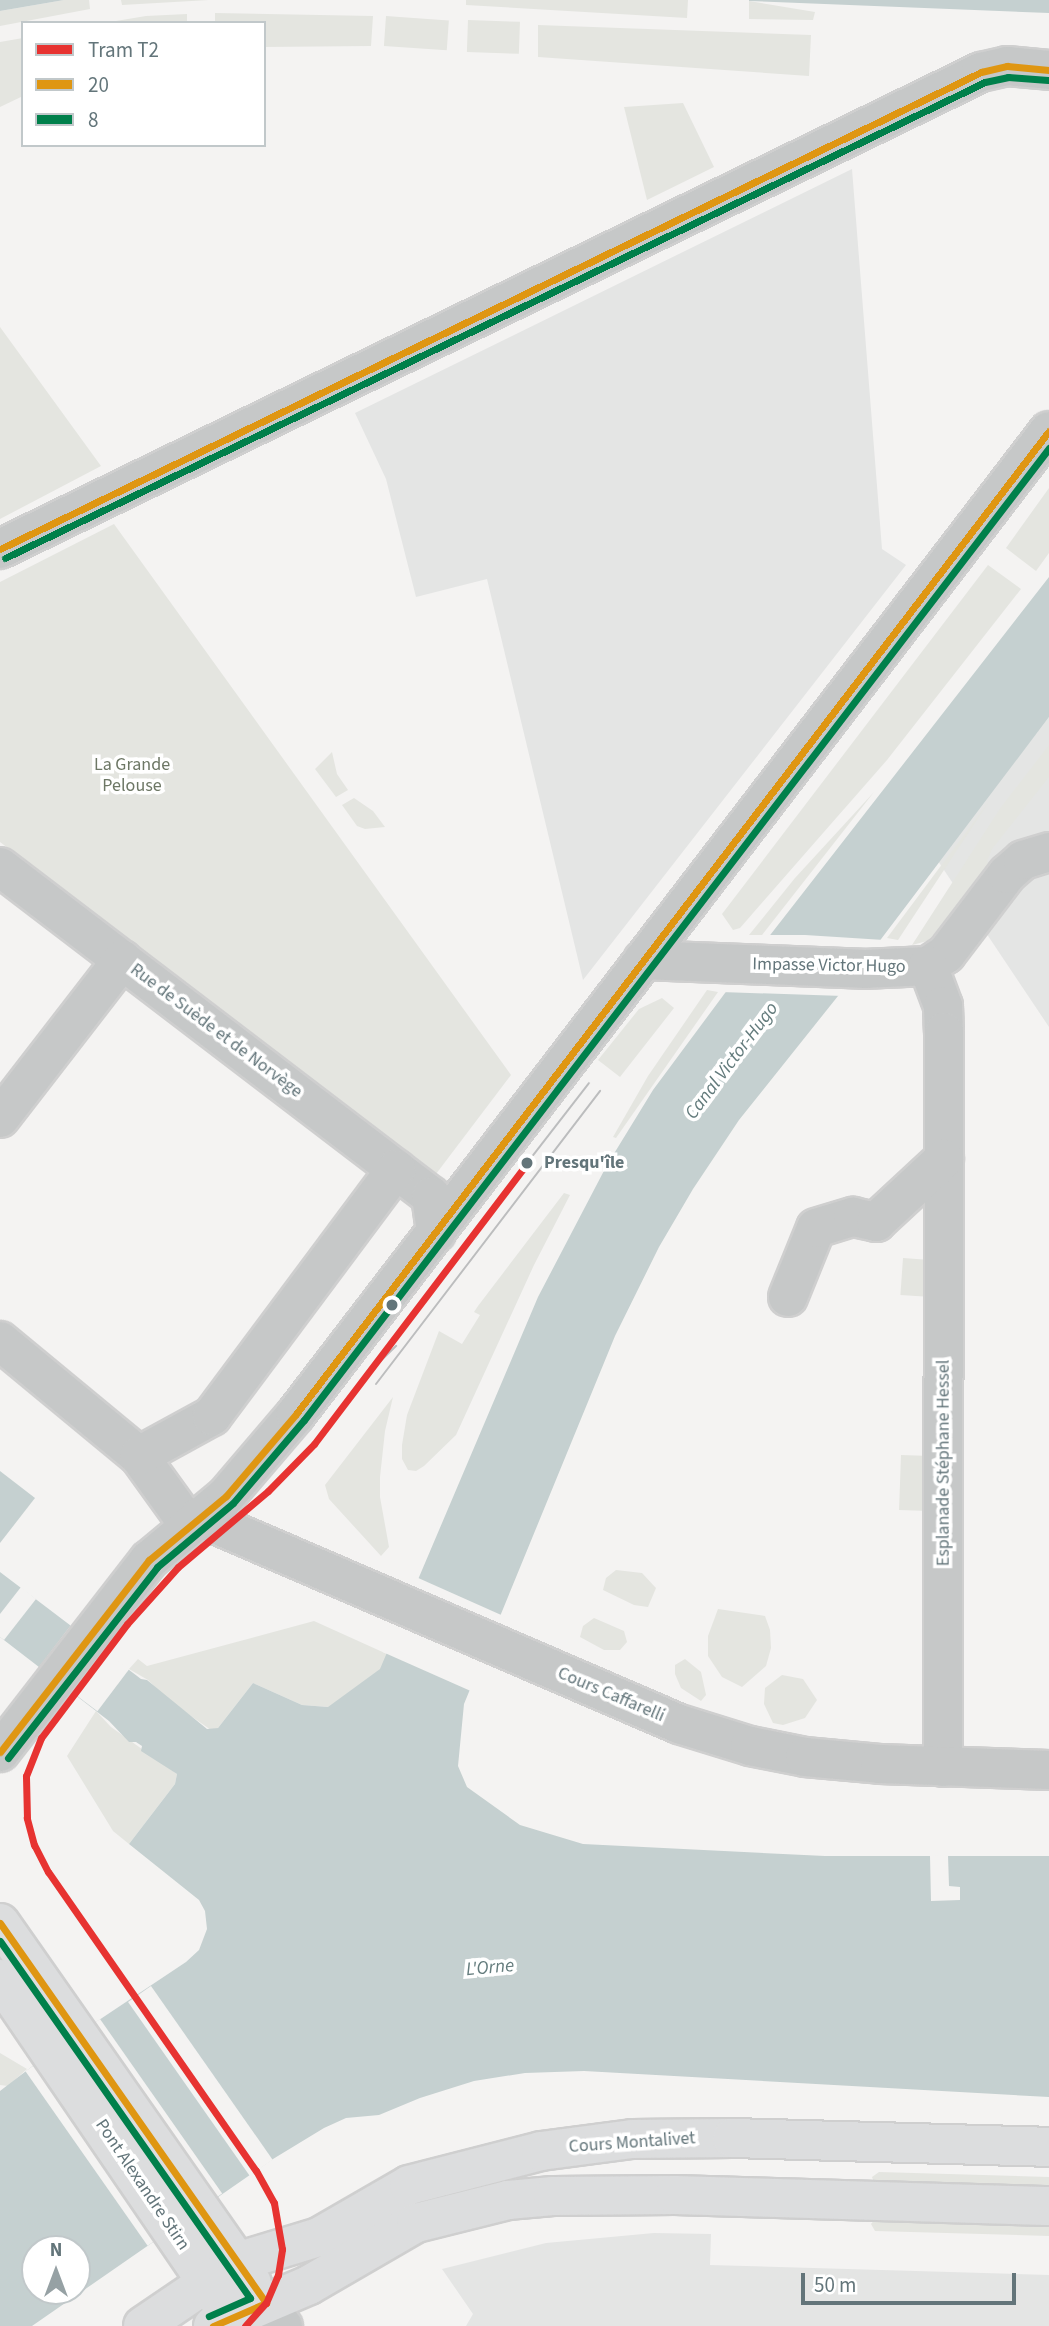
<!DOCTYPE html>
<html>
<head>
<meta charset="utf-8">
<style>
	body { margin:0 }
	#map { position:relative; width:1049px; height:2326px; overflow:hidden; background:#f4f3f2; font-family:"Source Sans 3",sans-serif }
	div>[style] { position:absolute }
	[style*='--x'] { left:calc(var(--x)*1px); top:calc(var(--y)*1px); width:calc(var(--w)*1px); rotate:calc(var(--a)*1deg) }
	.built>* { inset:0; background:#e4e5e4 }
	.green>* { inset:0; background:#e4e5e0; transform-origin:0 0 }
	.water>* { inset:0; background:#c5d0d0 }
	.pier>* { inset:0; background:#f4f3f2; transform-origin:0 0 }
	.roads { filter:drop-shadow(2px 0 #cfcfcf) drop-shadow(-2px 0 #cfcfcf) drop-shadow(0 2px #cfcfcf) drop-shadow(0 -2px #cfcfcf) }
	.minor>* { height:38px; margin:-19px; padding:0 19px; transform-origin:19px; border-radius:19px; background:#c6c8c8 }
	.major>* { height:38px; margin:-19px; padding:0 19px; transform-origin:19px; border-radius:19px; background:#dcddde }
	.tram>* { height:2px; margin:-1px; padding:0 1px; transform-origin:1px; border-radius:1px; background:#bcbdbe }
	.bus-1>* { height:7px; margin:-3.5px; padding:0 3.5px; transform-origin:3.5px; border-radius:3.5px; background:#df9612 }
	.bus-2>* { height:7px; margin:-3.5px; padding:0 3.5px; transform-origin:3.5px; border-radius:3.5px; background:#00804b }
	.tram-1>* { height:7px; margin:-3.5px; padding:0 3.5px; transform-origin:3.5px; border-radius:3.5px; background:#e73331 }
	.dots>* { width:19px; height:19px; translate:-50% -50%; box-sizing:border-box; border:4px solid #fff; border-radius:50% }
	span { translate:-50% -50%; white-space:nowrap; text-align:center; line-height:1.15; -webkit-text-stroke:7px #fff; paint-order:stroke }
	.park-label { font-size:18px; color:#6d7765 }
	.street-label { font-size:18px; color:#63757a }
	.stop-label { font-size:18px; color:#63757a; font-weight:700 }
	.left { translate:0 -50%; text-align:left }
	.water-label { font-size:19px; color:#637b7c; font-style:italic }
	.legend { position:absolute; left:21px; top:21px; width:245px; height:126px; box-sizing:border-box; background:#fff; border:2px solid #c1c8ca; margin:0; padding:9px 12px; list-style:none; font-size:21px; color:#63757a }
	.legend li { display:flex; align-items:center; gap:14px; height:35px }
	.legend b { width:35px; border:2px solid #c1c8ca }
	.north { position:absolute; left:21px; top:2235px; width:70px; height:70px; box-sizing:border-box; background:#fff; border:2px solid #c1c8ca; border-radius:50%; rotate:0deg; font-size:19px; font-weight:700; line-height:28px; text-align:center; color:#63757a }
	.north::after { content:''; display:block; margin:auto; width:24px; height:32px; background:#96a1a4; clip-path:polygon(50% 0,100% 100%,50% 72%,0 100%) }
	.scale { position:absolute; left:801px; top:2273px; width:215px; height:32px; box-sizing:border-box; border:4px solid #63757a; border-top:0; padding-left:9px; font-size:21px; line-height:24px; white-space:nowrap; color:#63757a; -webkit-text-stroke:5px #fff; paint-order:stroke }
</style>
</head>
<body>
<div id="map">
	<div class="built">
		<i style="clip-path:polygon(852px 169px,882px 549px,906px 565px,583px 980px,487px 579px,416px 597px,386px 479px,355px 413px)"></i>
		<i style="clip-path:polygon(1049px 717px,1049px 1027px,938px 861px)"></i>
		<i style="clip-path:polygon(654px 2233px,711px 2234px,710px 2265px,1049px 2275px,1049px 2326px,466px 2326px,473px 2314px,442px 2269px,546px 2243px)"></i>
	</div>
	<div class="green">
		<i style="clip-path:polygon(64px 0,89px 0,90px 9px,0 26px,0 11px)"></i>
		<i style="clip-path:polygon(121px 0,209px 0,122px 5px)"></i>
		<i style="clip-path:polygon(466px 0,688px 0,687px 18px,466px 5px)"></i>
		<i style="clip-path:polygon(749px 1px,815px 12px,813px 20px,749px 19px)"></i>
		<i style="clip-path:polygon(215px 13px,373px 16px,371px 46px,264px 47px,264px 23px,215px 23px)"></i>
		<i style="clip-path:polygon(187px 14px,187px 23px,104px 23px,146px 16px)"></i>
		<i style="left:386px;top:16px;width:63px;height:30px;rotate:4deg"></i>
		<i style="left:468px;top:20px;width:52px;height:32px;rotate:2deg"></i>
		<i style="clip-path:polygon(538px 25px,811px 35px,809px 76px,538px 57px)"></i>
		<i style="clip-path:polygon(23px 38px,23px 96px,0 107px,0 42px)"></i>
		<i style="clip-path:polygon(683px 103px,714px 167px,647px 200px,624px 107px)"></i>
		<i style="clip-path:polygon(0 327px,101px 466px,0 519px)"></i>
		<i style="clip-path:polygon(1049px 488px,1049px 553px,1036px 571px,1006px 548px)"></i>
		<i style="clip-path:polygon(114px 524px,511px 1075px,436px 1174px,0 842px,0 582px)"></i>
		<i style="clip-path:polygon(988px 565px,1021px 589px,887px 760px,740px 928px,733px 930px,722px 914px)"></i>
		<i style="clip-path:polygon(1049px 745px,1049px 777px,992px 849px,987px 861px,995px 867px,931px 940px,912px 945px,1001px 807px)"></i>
		<i style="clip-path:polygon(332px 752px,337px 774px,348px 790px,336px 797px,315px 769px)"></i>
		<i style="clip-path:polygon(874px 792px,762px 935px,749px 935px,795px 878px)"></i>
		<i style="clip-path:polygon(354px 798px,373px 811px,385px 827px,365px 829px,357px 826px,342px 805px)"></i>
		<i style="clip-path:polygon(990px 800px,898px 940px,887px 938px)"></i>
		<i style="clip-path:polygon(707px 990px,718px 992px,616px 1138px,613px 1137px,648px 1076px)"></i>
		<i style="clip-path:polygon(662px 998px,674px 1008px,620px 1077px,598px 1060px,639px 1009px)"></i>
		<i style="clip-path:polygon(564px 1193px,570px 1195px,534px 1265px,456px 1435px,424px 1466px,416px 1471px,408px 1470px,402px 1459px,402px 1445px,407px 1415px,439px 1331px,462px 1344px,480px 1315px,474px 1312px,478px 1306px)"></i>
		<i style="left:903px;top:1258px;width:31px;height:37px;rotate:4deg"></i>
		<i style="clip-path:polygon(393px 1397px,385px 1431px,380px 1477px,380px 1497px,389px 1547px,381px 1556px,329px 1499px,325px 1485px)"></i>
		<i style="left:901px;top:1455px;width:30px;height:55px;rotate:2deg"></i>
		<i style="clip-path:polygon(616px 1570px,642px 1573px,656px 1588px,648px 1607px,634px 1605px,603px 1590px,606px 1578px)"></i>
		<i style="clip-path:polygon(718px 1609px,765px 1616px,770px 1630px,771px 1648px,766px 1666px,742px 1687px,722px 1677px,708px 1656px,708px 1636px)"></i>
		<i style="clip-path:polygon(594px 1618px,624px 1631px,627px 1642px,620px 1650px,604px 1650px,580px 1637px,583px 1626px)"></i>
		<i style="clip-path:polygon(314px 1621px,387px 1654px,381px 1669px,329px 1707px,302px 1705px,253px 1683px,218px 1728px,211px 1730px,168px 1700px,148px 1680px,129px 1669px,138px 1659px,147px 1666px)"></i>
		<i style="clip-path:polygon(685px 1659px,701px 1672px,706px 1695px,701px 1701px,681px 1688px,675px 1674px,675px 1665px)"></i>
		<i style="clip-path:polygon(782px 1675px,803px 1679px,817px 1700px,805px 1718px,783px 1725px,773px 1723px,764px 1704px,765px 1688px)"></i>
		<i style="clip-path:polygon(96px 1711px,111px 1727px,177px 1774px,175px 1784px,129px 1844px,113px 1831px,67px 1756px)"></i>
		<i style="clip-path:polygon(0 2053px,27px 2069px,8px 2086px,0 2085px)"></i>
		<i style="clip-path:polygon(879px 2172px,1049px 2177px,1049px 2192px,875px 2185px,872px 2177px)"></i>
		<i style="clip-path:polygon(876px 2218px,1049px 2223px,1049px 2236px,875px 2231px,871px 2224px)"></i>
	</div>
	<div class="water">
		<i style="clip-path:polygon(0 0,64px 0,0 11px)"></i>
		<i style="clip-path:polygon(749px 0,1049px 0,1049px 13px,749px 1px)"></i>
		<i style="clip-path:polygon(evenodd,1049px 577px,1049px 717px,838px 996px,739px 1120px,693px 1189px,659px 1247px,615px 1336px,464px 1704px,458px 1766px,467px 1787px,520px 1825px,583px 1844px,825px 1856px,1049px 1856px,1049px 2097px,584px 2071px,525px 2073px,474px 2081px,420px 2098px,379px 2115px,346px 2118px,324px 2128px,273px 2159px,32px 2326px,0 2326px,0 2091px,51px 2052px,186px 1962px,199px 1950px,207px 1929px,205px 1911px,199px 1900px,129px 1844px,175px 1784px,177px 1774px,141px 1751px,142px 1746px,136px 1742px,129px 1742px,109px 1721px,0 1637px,0 1572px,141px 1679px,147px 1680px,207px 1729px,218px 1728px,253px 1683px,302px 1705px,328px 1707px,380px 1669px,538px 1297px,607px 1165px,653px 1090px,725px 993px,1049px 577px,35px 2249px,77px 2249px,77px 2291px,35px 2291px,35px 2249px)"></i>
		<i style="clip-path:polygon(0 1471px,35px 1498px,0 1543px)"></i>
	</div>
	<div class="pier">
		<i style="clip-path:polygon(766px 935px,805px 935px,884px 940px,843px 996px,721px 992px)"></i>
		<i style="left:416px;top:1577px;width:97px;height:82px;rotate:24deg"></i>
		<i style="clip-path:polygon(21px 1587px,36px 1599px,4px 1640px,0 1637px,0 1614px)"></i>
		<i style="left:71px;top:1625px;width:73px;height:53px;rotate:37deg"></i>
		<i style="clip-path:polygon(948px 1855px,949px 1886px,960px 1887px,960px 1900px,931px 1901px,930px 1856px)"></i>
		<i style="left:151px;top:1986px;width:212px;height:28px;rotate:55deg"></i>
		<i style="left:100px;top:2019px;width:213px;height:91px;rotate:55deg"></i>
	</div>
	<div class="roads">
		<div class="minor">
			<i style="--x:0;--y:549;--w:1091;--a:-25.93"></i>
			<i style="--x:981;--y:72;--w:27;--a:-13"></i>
			<i style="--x:1007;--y:66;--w:42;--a:5.4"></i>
			<i style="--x:0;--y:867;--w:542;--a:37.36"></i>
			<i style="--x:431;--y:1196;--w:37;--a:82"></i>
			<i style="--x:643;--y:960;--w:220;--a:2.3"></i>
			<i style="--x:863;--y:969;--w:65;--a:-2.6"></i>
			<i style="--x:928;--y:966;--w:22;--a:-34"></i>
			<i style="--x:946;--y:954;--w:101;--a:-52.7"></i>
			<i style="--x:1007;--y:874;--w:21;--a:-41"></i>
			<i style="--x:1023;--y:860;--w:27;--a:-17"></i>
			<i style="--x:928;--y:966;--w:43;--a:69.4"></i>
			<i style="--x:943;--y:1006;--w:26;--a:88"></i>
			<i style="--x:944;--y:1032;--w:735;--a:90.08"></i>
			<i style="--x:0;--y:1118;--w:200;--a:-52.3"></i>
			<i style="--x:788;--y:1297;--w:74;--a:-67.9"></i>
			<i style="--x:816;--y:1228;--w:39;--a:-17"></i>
			<i style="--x:853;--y:1217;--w:24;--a:12"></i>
			<i style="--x:876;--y:1222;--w:93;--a:-42.8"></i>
			<i style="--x:0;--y:1341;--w:180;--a:39.6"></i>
			<i style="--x:139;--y:1456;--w:84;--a:54.2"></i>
			<i style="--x:139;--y:1456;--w:83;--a:-28.7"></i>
			<i style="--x:212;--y:1416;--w:308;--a:-53.3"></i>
			<i style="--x:199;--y:1517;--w:523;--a:23.33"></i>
			<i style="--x:679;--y:1724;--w:74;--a:17.2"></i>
			<i style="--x:750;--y:1746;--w:56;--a:11.3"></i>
			<i style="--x:805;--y:1757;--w:75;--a:5.3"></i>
			<i style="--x:880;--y:1764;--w:169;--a:2"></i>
			<i style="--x:0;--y:1752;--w:243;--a:-52.2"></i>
			<i style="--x:149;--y:1560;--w:100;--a:-39.7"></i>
			<i style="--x:226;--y:1496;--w:108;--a:-49.5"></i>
			<i style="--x:296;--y:1414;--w:1238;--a:-52.55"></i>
			<i style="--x:266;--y:2303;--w:29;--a:54"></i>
		</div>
		<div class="major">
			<i style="--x:0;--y:1923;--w:439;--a:55"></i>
			<i style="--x:0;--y:1979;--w:394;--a:55.7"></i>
			<i style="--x:143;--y:2326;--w:114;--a:-34.2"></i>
			<i style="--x:237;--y:2262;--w:86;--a:-17"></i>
			<i style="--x:319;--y:2237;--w:104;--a:-30"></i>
			<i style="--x:409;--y:2185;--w:136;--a:-14.4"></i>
			<i style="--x:541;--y:2151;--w:92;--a:-7.5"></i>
			<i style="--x:632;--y:2139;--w:100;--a:-0.6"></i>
			<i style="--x:732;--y:2138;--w:317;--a:1.6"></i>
			<i style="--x:213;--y:2326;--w:104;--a:-23.1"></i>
			<i style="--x:309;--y:2285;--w:124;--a:-30.1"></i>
			<i style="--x:416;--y:2223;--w:95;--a:-14"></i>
			<i style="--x:508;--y:2200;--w:45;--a:-5.1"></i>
			<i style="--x:553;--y:2196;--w:122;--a:-0.5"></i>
			<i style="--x:675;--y:2195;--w:374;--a:1.7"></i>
		</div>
	</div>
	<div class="tram">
		<i style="--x:527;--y:1163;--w:101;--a:-52.2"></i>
		<i style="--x:366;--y:1375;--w:42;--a:-44"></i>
		<i style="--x:376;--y:1384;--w:369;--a:-52.6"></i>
	</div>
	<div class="bus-1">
		<i style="--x:0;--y:549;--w:1091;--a:-25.93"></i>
		<i style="--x:981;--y:72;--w:27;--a:-13"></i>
		<i style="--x:1007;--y:66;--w:42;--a:5.4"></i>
		<i style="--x:0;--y:1752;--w:243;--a:-52.2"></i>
		<i style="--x:149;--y:1560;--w:100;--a:-39.7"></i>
		<i style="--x:226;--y:1496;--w:108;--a:-49.5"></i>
		<i style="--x:296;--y:1414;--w:1238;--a:-52.55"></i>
		<i style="--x:0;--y:1923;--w:464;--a:55"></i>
		<i style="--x:266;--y:2303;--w:58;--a:156.5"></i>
	</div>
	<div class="bus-2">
		<i style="--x:5;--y:558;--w:1089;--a:-25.91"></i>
		<i style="--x:985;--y:82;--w:24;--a:-12"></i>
		<i style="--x:1008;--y:77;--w:40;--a:4.3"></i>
		<i style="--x:8;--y:1758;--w:242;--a:-52"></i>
		<i style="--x:157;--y:1567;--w:99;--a:-40.1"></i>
		<i style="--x:233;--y:1503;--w:109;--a:-49.5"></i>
		<i style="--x:304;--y:1420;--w:1225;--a:-52.53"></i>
		<i style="--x:0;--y:1941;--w:436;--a:55"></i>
		<i style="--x:250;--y:2298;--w:45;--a:156.3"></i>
	</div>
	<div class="tram-1">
		<i style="--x:245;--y:2326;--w:31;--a:-48"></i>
		<i style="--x:266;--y:2303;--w:30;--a:-67"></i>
		<i style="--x:278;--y:2275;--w:26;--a:-81"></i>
		<i style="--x:282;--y:2249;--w:47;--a:-99.9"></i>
		<i style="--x:274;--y:2203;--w:37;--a:-119"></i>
		<i style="--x:256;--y:2171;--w:364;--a:-124.8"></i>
		<i style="--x:48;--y:1872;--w:30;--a:-117"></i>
		<i style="--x:34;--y:1845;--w:28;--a:-105"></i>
		<i style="--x:27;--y:1818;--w:42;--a:-91.4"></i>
		<i style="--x:26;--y:1776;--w:41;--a:-68.5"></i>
		<i style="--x:41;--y:1738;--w:143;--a:-53"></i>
		<i style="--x:127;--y:1624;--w:76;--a:-48.2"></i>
		<i style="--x:178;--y:1567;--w:118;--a:-40.2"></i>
		<i style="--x:268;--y:1491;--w:66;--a:-45.6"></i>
		<i style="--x:314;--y:1444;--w:353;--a:-52.8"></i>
	</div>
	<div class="dots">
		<i style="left:527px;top:1163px;background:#63757a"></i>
		<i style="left:392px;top:1305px;background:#63757a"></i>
	</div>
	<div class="park-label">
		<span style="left:132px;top:776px">La Grande<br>Pelouse</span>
	</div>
	<div class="street-label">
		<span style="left:829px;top:966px;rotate:1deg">Impasse Victor Hugo</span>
		<span style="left:216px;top:1031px;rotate:37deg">Rue de Suède et de Norvège</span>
		<span style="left:944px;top:1463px;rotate:-90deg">Esplanade Stéphane Hessel</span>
		<span style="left:611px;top:1695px;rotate:23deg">Cours Caffarelli</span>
		<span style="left:632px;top:2143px;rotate:-4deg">Cours Montalivet</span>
		<span style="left:142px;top:2185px;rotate:56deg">Pont Alexandre Stirn</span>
	</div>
	<div class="stop-label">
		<span class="left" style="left:544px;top:1163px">Presqu'île</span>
	</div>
	<div class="water-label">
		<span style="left:732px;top:1061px;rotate:-53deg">Canal Victor-Hugo</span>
		<span style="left:490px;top:1968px;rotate:-5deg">L'Orne</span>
	</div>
	<ul class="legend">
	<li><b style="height:9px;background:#e73331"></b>Tram T2</li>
	<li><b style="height:9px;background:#df9612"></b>20</li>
	<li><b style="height:9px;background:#00804b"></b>8</li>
	</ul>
	<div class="north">N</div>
	<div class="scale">50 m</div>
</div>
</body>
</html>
